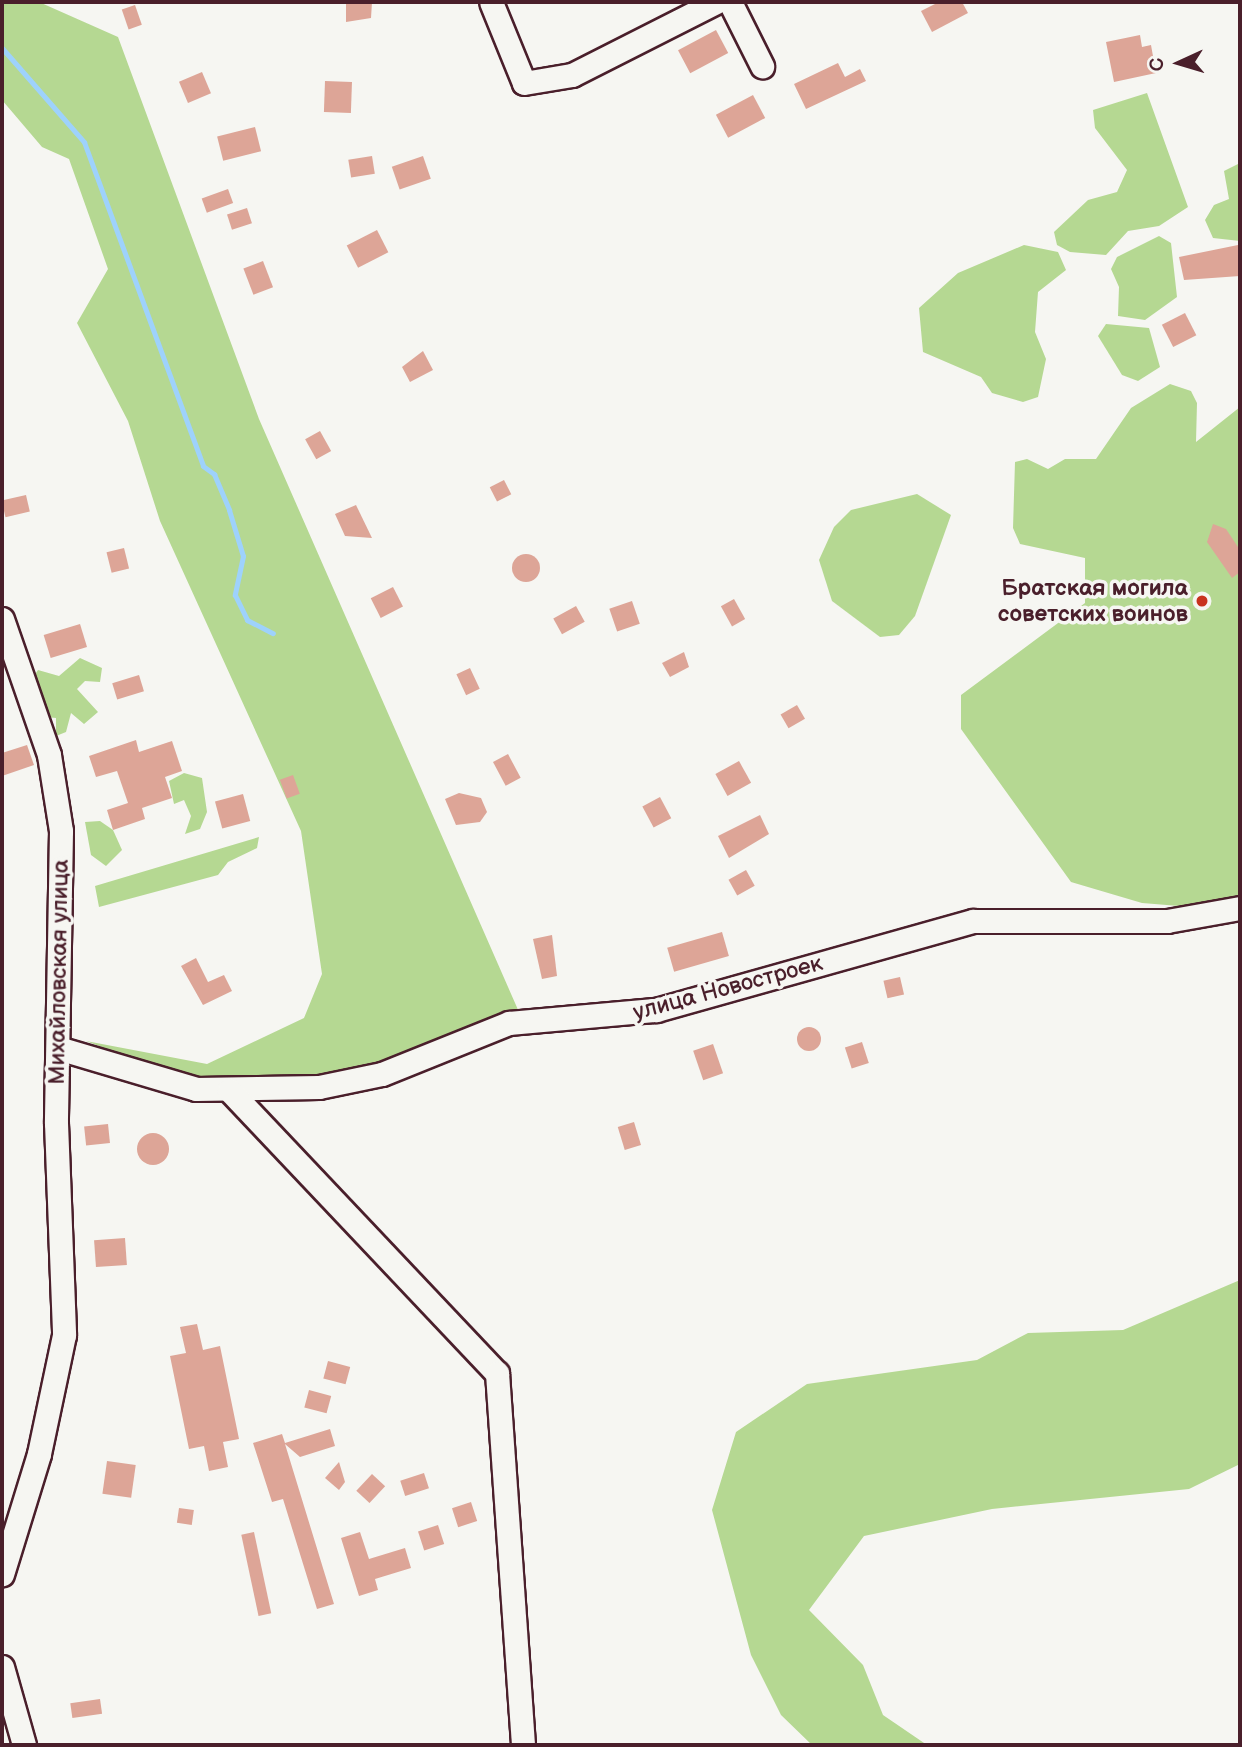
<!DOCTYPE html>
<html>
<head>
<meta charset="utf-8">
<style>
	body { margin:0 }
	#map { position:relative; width:1242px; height:1747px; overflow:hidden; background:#f6f6f2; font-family:"Balsamiq Sans",sans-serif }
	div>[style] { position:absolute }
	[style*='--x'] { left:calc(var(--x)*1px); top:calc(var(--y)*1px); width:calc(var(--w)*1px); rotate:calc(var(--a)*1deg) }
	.green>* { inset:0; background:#b5d892 }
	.stream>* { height:5px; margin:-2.5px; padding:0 2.5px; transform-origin:2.5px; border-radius:2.5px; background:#9ed2fc }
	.building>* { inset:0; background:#dda597; transform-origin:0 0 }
	.round { border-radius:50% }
	.roads { filter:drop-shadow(2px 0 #4a1f2b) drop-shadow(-2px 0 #4a1f2b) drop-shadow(0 2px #4a1f2b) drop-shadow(0 -2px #4a1f2b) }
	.minor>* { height:23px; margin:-11.5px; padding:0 11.5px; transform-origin:11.5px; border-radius:11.5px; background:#f6f6f2 }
	.dots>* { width:19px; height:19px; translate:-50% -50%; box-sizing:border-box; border:4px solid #f6f6f2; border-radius:50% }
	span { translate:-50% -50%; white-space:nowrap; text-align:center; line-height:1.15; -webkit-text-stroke:7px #f6f6f2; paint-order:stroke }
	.poi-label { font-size:23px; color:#4a1f2b; font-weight:700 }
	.right { translate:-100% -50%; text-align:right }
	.street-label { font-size:23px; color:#4a1f2b }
	.frame { position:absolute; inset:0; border:4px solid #4a1f2b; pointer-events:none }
	.north { position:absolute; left:1144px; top:28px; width:70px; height:70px; -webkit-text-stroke:5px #f6f6f2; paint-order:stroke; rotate:266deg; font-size:19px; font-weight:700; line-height:28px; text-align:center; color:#4a1f2b }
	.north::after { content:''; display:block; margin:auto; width:24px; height:32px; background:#4a1f2b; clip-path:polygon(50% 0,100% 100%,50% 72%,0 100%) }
</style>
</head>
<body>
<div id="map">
	<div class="green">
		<i style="clip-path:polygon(2px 2px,39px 2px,118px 37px,259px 419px,519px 1012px,361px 1072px,256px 1083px,177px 1076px,86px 1041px,207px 1064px,304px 1018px,322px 974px,301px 831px,160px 521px,128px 421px,77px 323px,108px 269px,69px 159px,42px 147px,2px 100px)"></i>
		<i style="clip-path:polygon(1147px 93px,1188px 207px,1159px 226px,1128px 231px,1106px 255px,1070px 252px,1057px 245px,1054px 232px,1088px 200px,1117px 192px,1127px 170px,1095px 128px,1093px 110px)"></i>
		<i style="clip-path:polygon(1240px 163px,1240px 241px,1213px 238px,1205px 220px,1214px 205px,1229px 199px,1224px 171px)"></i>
		<i style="clip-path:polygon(1159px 236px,1171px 243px,1177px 297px,1145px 320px,1118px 316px,1119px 287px,1111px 269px,1117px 257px)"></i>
		<i style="clip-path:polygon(1024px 245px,1058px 252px,1066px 270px,1038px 292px,1035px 332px,1046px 359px,1038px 397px,1023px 402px,992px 393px,981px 377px,923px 352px,919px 308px,958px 273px)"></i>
		<i style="clip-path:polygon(1106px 324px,1149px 328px,1160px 367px,1138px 381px,1122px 375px,1098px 336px)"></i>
		<i style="clip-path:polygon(1170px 384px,1191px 391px,1197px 403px,1196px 442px,1240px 407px,1240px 898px,1204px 908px,1142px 903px,1071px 882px,961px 729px,961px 695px,1085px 603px,1085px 558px,1020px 544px,1013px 528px,1015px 462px,1027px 459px,1048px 469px,1065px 459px,1096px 459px,1131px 408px)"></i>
		<i style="clip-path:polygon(917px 494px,951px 515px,915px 616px,899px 635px,880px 637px,832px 601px,819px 560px,834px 527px,851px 510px)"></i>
		<i style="clip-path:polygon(80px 658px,102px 668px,100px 682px,85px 681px,77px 689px,98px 712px,84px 724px,71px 713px,66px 732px,56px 736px,56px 718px,46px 717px,34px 676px,38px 670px,59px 676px)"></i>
		<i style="clip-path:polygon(184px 773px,202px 778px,207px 812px,200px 829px,185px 834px,191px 816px,184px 800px,174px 804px,169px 781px)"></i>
		<i style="clip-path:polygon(100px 821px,113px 830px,122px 850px,106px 866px,91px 855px,85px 822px)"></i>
		<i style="clip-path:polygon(259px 837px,257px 848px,228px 862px,218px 875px,99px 907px,95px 886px)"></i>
		<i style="clip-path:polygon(1240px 1280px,1240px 1464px,1189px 1489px,992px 1509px,864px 1536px,809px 1610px,863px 1665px,883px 1715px,927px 1745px,812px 1745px,781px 1715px,751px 1655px,712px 1510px,736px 1432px,807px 1384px,977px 1360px,1028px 1333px,1123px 1330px)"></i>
	</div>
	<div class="stream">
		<i style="--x:2;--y:48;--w:125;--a:48.9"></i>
		<i style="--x:84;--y:142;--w:345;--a:69.8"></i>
		<i style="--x:203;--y:466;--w:14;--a:36"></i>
		<i style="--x:214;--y:474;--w:39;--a:67"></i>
		<i style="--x:229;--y:510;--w:48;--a:73.1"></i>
		<i style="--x:243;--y:556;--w:40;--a:102"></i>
		<i style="--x:235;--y:595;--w:28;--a:64"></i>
		<i style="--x:247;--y:620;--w:29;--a:27"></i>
	</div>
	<div class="building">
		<i style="clip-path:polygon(346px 2px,372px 2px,371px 18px,346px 22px)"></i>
		<i style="clip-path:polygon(939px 2px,962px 2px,968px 13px,932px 32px,921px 11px)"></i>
		<i style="left:135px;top:5px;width:21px;height:14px;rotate:71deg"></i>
		<i style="left:716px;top:30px;width:26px;height:43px;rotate:62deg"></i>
		<i style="clip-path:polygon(1140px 35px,1142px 47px,1151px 45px,1156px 73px,1114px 82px,1106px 42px)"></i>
		<i style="clip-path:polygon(838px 63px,845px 77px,860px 69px,866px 81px,806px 109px,794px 84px)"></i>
		<i style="left:202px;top:72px;width:23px;height:25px;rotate:67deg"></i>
		<i style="left:325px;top:81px;width:27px;height:31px;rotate:2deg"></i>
		<i style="left:753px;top:95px;width:26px;height:42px;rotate:62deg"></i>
		<i style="left:255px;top:127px;width:25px;height:39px;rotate:76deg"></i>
		<i style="left:372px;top:156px;width:18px;height:24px;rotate:81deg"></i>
		<i style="left:423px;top:156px;width:24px;height:33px;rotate:71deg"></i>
		<i style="left:228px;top:189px;width:15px;height:28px;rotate:70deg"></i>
		<i style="left:247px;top:208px;width:16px;height:21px;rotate:72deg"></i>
		<i style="left:377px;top:230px;width:25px;height:34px;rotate:63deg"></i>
		<i style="clip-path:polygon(1238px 245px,1240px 276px,1184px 280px,1179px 257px)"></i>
		<i style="left:263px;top:261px;width:28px;height:21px;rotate:69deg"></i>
		<i style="left:1185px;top:313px;width:25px;height:26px;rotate:63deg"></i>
		<i style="clip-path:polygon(423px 351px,433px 370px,410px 382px,402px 367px)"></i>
		<i style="left:320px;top:431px;width:23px;height:17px;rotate:61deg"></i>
		<i style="left:504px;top:480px;width:16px;height:16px;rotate:63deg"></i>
		<i style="left:26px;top:495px;width:17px;height:25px;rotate:77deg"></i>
		<i style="clip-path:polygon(356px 505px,372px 538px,345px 536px,335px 514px)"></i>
		<i style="clip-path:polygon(1213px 524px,1226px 529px,1240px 550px,1240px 572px,1232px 578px,1207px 542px)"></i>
		<i style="left:124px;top:548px;width:21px;height:18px;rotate:76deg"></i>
		<i class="round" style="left:512px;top:554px;width:28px;height:28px"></i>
		<i style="left:393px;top:587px;width:22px;height:25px;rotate:63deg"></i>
		<i style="left:734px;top:599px;width:23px;height:15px;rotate:61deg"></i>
		<i style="left:632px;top:601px;width:24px;height:24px;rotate:71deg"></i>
		<i style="left:576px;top:606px;width:18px;height:26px;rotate:61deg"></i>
		<i style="left:80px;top:624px;width:24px;height:38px;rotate:73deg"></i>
		<i style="clip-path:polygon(684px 652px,689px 667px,670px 677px,662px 663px)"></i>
		<i style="left:470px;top:668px;width:23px;height:15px;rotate:65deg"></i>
		<i style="left:139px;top:675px;width:17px;height:28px;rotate:73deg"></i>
		<i style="left:797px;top:705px;width:16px;height:19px;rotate:60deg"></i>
		<i style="clip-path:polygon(136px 740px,139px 752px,172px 741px,182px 771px,165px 777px,172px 798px,142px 808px,145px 819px,113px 830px,107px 810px,128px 803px,117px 771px,96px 777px,89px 756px)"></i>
		<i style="clip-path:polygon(27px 745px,34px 765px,2px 776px,2px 753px)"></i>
		<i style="left:508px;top:754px;width:27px;height:17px;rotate:62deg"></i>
		<i style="left:739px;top:761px;width:25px;height:27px;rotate:61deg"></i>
		<i style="left:293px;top:775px;width:20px;height:14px;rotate:70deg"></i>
		<i style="clip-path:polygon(459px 793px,481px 798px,487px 812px,480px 822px,456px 825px,445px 799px)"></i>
		<i style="left:243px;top:794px;width:28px;height:29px;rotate:75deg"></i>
		<i style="left:660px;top:797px;width:24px;height:20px;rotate:62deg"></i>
		<i style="clip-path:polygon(760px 815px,769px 834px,729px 858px,718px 836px)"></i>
		<i style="left:746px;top:870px;width:18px;height:20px;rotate:61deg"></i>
		<i style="left:722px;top:932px;width:25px;height:57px;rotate:74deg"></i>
		<i style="clip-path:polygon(552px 935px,557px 976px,542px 979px,533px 939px)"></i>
		<i style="clip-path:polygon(196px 958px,208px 982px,224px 975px,232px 991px,203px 1005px,181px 966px)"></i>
		<i style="left:900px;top:977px;width:18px;height:17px;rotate:77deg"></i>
		<i class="round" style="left:797px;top:1027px;width:24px;height:24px"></i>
		<i style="left:862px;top:1042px;width:22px;height:18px;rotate:72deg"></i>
		<i style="left:713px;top:1044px;width:31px;height:21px;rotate:71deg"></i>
		<i style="left:634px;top:1122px;width:24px;height:17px;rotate:73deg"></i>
		<i style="left:108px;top:1124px;width:19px;height:24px;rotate:84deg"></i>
		<i class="round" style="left:137px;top:1133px;width:32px;height:32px"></i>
		<i style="left:125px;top:1238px;width:27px;height:31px;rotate:86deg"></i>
		<i style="clip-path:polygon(197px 1324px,203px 1350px,220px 1346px,239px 1439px,223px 1442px,228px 1467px,209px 1471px,204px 1446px,189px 1449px,170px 1356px,186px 1353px,180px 1327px)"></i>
		<i style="left:328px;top:1361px;width:23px;height:18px;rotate:15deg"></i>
		<i style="left:309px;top:1390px;width:23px;height:18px;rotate:15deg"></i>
		<i style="clip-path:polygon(330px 1429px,335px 1446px,300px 1457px,285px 1444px,334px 1604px,317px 1609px,283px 1499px,272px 1502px,253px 1443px,282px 1434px,285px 1443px)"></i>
		<i style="left:107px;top:1461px;width:29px;height:33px;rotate:8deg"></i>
		<i style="clip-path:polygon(339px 1462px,345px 1482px,339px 1490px,325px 1478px)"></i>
		<i style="left:424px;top:1473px;width:16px;height:25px;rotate:72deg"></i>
		<i style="left:372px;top:1474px;width:18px;height:23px;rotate:43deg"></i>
		<i style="left:471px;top:1502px;width:20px;height:20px;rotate:72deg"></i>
		<i style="left:179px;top:1508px;width:15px;height:15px;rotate:8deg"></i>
		<i style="left:438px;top:1525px;width:20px;height:21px;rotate:72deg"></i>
		<i style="left:254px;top:1532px;width:83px;height:13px;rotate:78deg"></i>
		<i style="clip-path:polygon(360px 1532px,369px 1559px,405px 1548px,411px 1568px,375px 1579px,378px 1590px,359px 1596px,341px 1538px)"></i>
		<i style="left:100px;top:1699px;width:15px;height:30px;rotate:82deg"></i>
	</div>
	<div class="roads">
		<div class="minor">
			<i style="--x:491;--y:2;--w:87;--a:67.8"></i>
			<i style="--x:524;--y:83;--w:49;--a:-9.5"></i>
			<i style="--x:572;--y:75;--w:161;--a:-26.9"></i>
			<i style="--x:730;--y:2;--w:72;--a:63.4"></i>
			<i style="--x:2;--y:619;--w:144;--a:70.9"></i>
			<i style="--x:49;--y:755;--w:77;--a:81"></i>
			<i style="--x:61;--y:831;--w:292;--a:91"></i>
			<i style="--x:56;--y:1123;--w:212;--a:87.8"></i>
			<i style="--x:64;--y:1335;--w:122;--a:101.9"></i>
			<i style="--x:39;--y:1454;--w:126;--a:107.1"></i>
			<i style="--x:58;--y:1048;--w:144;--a:16.5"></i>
			<i style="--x:196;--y:1089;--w:123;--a:-0.9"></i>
			<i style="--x:319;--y:1087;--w:64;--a:-11.7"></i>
			<i style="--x:382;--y:1074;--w:137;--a:-21.9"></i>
			<i style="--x:509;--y:1023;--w:148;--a:-5.1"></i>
			<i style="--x:656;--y:1010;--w:329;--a:-15.7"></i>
			<i style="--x:973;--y:921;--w:194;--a:0"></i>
			<i style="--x:1167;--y:921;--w:74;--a:-10.1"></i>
			<i style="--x:229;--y:1090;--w:390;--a:46.6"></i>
			<i style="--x:497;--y:1373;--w:373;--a:86"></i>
			<i style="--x:2;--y:1667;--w:81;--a:74.2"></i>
		</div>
	</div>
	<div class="dots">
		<i style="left:1202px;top:601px;background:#c8321e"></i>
	</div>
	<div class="poi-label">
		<span class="right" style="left:1188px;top:601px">Братская могила<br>советских воинов</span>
	</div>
	<div class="street-label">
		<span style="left:59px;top:972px;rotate:-89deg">Михайловская улица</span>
		<span style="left:728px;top:988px;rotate:-15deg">улица Новостроек</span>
	</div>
	<div class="frame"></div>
	<div class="north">С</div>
</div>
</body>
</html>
